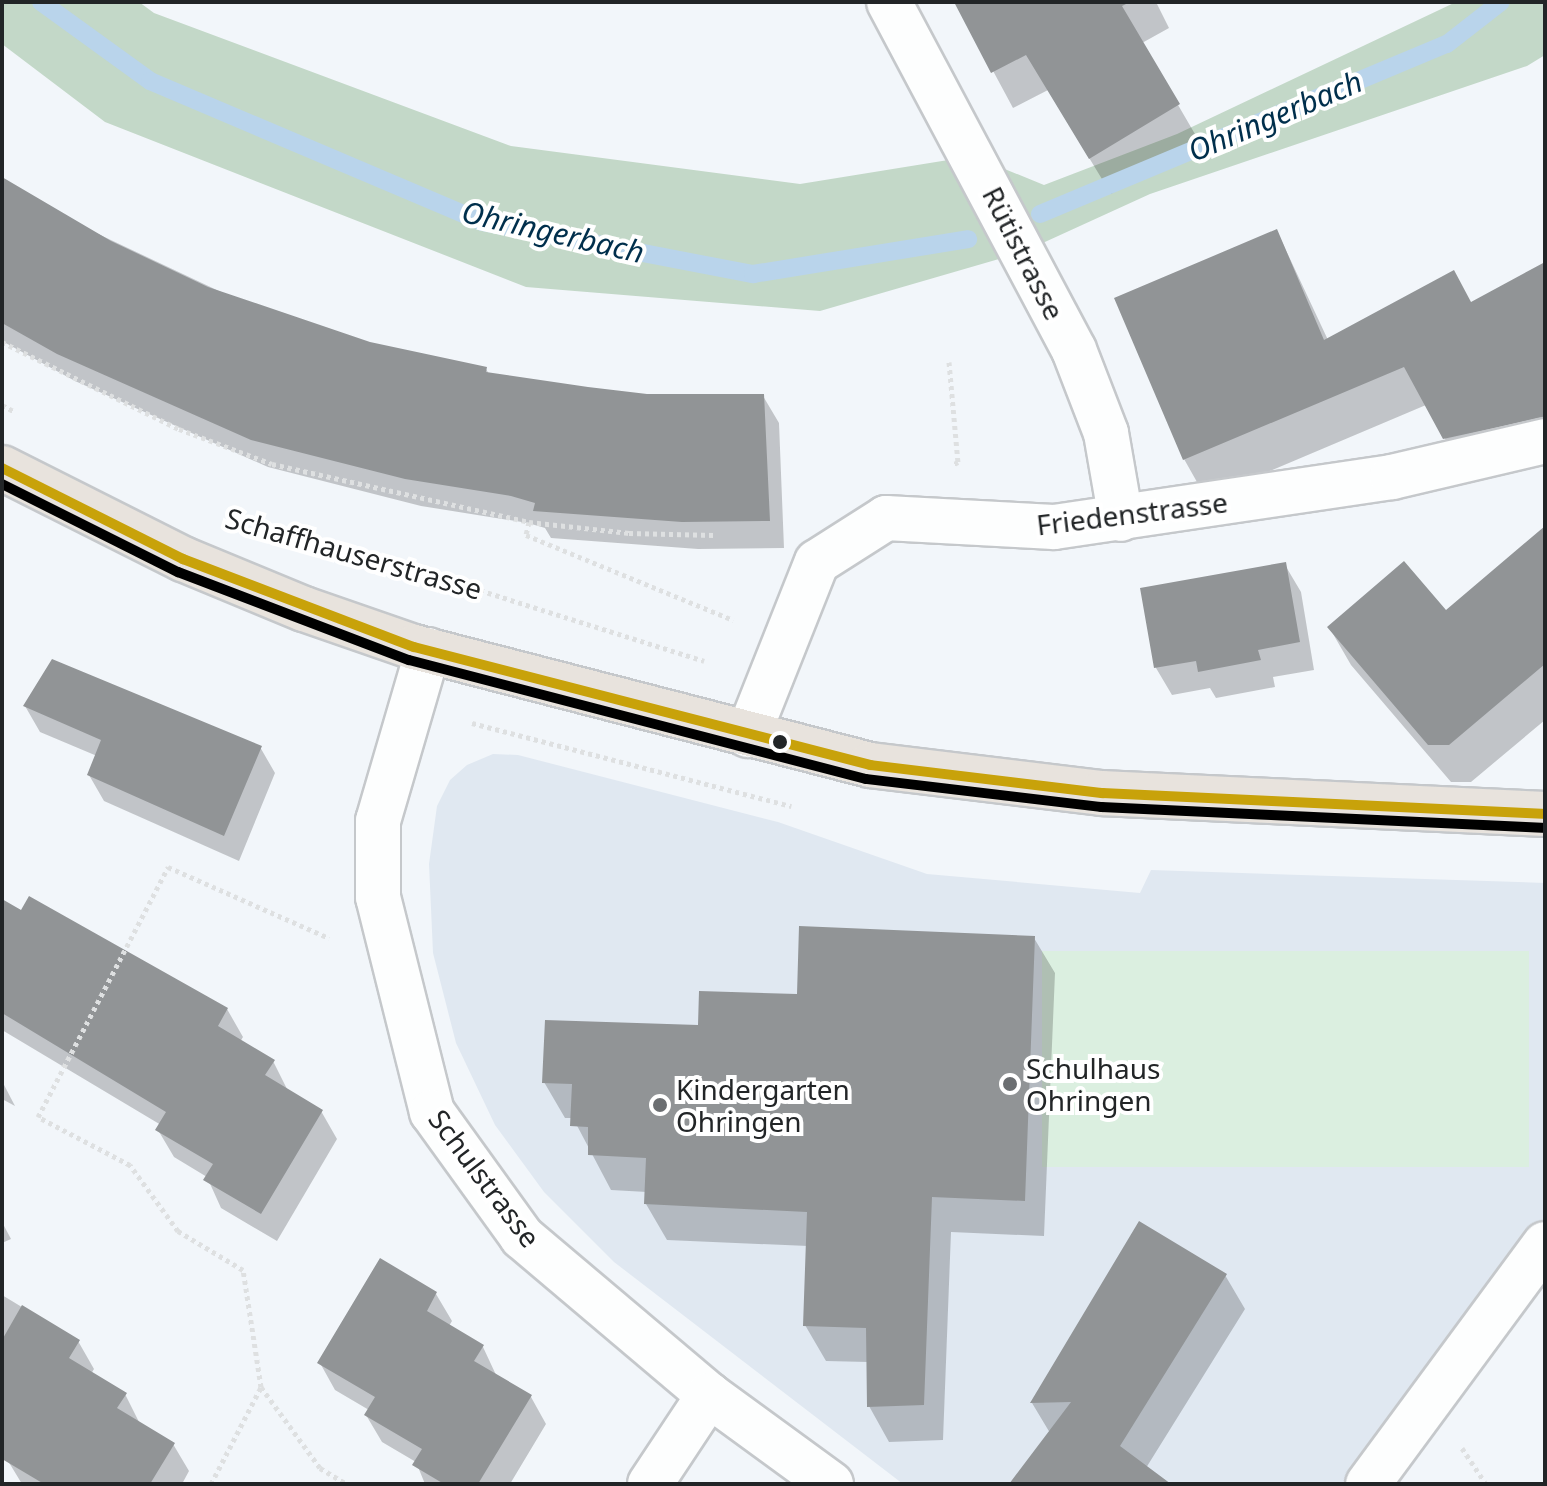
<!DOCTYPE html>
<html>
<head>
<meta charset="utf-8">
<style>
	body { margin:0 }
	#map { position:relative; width:1547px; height:1486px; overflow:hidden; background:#f2f6fa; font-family:"Noto Sans",sans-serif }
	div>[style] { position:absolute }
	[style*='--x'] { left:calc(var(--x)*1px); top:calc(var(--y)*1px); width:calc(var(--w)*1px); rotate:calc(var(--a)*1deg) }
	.built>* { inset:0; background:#e0e8f1 }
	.green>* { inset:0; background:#dbefe0; transform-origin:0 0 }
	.forest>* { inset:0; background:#c3d8c8 }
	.shadow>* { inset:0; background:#0003 }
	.stream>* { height:18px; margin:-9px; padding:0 9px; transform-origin:9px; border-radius:9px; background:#b9d4eb }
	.building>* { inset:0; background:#919496 }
	.path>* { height:5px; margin-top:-2.5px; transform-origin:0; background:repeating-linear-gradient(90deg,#dee0e1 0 4px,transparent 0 8px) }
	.roads { filter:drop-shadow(2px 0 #c5c8cb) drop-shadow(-2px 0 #c5c8cb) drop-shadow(0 2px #c5c8cb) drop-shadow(0 -2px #c5c8cb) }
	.street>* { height:44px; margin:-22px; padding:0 22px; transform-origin:22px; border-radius:22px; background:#fdfefe }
	.primary>* { height:44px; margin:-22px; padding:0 22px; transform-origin:22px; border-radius:22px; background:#e8e3dd }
	.bus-1>* { height:10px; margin:-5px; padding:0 5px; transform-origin:5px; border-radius:5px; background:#c8a20a }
	.bus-2>* { height:10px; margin:-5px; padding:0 5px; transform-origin:5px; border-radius:5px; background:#000 }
	.dots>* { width:22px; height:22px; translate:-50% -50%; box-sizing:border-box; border:4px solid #fff; border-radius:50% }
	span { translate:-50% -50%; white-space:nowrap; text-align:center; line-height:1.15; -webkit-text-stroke:8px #fff; paint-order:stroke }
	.street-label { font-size:28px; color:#222527 }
	.poi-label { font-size:28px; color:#222527 }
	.left { translate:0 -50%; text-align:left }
	.water-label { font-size:30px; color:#002f4c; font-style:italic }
	.frame { position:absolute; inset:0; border:4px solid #222527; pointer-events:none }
</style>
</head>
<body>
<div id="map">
	<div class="built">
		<i style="clip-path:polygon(493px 754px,518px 755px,778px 822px,927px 874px,1140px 893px,1151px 870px,1545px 883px,1545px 1218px,1342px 1484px,903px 1484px,614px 1262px,544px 1192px,495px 1125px,456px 1043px,433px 953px,429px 864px,437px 806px,450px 780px,467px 765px)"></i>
	</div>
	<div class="green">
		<i style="left:1042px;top:951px;width:487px;height:216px"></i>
	</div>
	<div class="forest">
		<i style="clip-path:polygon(2px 2px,139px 2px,154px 13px,511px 146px,800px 184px,973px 156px,1044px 185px,1177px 134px,1456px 2px,1545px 2px,1545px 55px,1527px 66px,1150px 194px,1023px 252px,820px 311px,526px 287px,105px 122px,2px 44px)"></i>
	</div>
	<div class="shadow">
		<i style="clip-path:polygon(956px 2px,1156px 2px,1169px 28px,1142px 43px,1199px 141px,1111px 194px,1048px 90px,1013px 108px)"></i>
		<i style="clip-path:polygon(2px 180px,58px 215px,257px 309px,369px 344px,486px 369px,489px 374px,647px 396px,763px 396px,779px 423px,784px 548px,698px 549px,551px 538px,545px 528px,528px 523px,421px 506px,268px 467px,75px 381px,2px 341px)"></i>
		<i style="clip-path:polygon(1277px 231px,1328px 340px,1471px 304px,1545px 264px,1545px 458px,1467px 477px,1426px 405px,1206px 498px,1184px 459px)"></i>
		<i style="clip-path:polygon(1545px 529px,1545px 720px,1471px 782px,1451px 782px,1351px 665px,1329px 627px,1446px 613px)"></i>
		<i style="clip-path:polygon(1285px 565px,1301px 592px,1314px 670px,1273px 677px,1275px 687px,1216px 698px,1210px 688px,1172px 695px,1156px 668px,1142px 590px)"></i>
		<i style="clip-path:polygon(25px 706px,260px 747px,275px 773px,239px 861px,104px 801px,89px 775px,97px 756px,40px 732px)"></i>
		<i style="clip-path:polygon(2px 901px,227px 1009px,243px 1037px,240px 1042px,273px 1061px,288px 1091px,321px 1111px,337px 1139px,277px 1241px,221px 1208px,207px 1177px,174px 1157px,158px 1130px,161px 1125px,2px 1030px)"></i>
		<i style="clip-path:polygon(1034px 938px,1055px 973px,1044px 1236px,951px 1232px,943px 1440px,889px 1442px,869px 1406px,868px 1362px,826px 1361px,805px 1325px,808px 1246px,667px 1240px,646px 1204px,647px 1192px,611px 1190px,573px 1118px,565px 1118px,544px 1082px,798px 996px)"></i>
		<i style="clip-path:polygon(2px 1081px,15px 1106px,2px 1099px)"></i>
		<i style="clip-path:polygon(2px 1222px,11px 1239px,2px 1243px)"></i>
		<i style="clip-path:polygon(1225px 1275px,1245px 1309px,1146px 1468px,1167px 1484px,1012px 1484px,1050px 1433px,1032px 1403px)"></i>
		<i style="clip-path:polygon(436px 1294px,452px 1321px,449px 1326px,483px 1347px,497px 1377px,531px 1397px,546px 1424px,510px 1484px,425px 1484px,416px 1462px,382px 1442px,366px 1415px,369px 1410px,335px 1390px,320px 1363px)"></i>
		<i style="clip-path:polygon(2px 1295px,78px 1341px,94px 1369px,91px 1374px,125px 1394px,140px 1424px,173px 1444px,189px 1471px,182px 1484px,22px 1484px,2px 1451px)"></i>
	</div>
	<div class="stream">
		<i style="--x:41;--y:2;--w:135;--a:35.9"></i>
		<i style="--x:150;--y:81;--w:361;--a:23"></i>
		<i style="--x:482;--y:222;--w:276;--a:10.9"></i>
		<i style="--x:753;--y:274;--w:218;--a:-9.2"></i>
		<i style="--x:1040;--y:214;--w:441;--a:-22.7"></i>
		<i style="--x:1447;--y:44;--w:68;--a:-37.9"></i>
	</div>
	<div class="building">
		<i style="clip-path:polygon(954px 2px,1130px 2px,1122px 6px,1180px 104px,1089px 159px,1026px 55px,991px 73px)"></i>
		<i style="clip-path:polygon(2px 177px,111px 241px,208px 287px,370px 342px,487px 367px,486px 372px,588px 387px,647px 394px,764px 394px,770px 521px,682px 522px,533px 511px,535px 503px,511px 496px,405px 479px,251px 440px,57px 354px,2px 323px)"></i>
		<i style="clip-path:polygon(1277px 229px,1324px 340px,1454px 270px,1471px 302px,1545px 262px,1545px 417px,1443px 439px,1404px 367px,1183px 460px,1114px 298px)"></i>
		<i style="clip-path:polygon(1545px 526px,1545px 664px,1449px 745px,1428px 745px,1327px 627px,1404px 561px,1446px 610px)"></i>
		<i style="clip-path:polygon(1286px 562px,1300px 642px,1258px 650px,1261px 660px,1198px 672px,1196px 661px,1154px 668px,1140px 588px)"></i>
		<i style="clip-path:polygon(52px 659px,262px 746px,224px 836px,87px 775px,101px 740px,23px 706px)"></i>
		<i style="clip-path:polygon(29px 896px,228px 1008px,218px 1026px,275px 1060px,265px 1075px,323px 1110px,261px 1214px,203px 1180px,213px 1164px,155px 1130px,166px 1112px,2px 1013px,2px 899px,21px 910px)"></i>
		<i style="clip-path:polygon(799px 926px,1035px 936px,1025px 1201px,932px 1197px,924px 1405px,867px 1407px,866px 1328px,803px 1326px,807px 1212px,644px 1204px,646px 1158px,588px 1155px,588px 1127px,570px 1126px,572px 1084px,542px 1083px,545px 1020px,698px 1025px,699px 991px,797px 994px)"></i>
		<i style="clip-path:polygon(1139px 1221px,1227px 1274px,1120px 1446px,1171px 1484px,1009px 1484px,1071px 1402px,1030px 1403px)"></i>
		<i style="clip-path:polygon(380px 1258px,437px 1292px,427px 1311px,484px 1345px,474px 1361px,532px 1395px,478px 1484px,444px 1484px,412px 1465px,422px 1449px,364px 1415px,375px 1397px,317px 1363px)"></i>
		<i style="clip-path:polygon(22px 1305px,80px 1340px,69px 1358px,127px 1393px,117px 1408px,175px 1443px,150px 1484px,44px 1484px,2px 1459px,2px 1340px)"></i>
	</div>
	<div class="path">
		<i style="--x:2;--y:342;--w:197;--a:26.2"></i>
		<i style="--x:179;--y:429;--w:99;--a:20.6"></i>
		<i style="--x:272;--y:464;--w:263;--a:12.7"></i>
		<i style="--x:529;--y:522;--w:101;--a:6.3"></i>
		<i style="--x:629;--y:533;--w:85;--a:1.3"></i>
		<i style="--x:949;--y:362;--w:100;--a:84.9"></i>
		<i style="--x:958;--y:462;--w:7;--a:153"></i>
		<i style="--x:2;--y:405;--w:15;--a:28"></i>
		<i style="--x:529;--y:522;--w:13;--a:103"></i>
		<i style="--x:526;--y:535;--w:224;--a:22.3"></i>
		<i style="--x:288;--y:538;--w:135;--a:14.1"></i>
		<i style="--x:419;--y:571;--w:299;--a:17.5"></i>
		<i style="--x:472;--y:723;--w:330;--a:14.6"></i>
		<i style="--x:261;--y:1387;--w:118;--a:-98.7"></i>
		<i style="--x:243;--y:1270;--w:76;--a:-149"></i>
		<i style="--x:178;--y:1231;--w:82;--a:-126"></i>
		<i style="--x:130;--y:1165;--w:104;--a:-152.4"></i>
		<i style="--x:38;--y:1117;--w:282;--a:-62.5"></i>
		<i style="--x:168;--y:867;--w:176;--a:23.8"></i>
		<i style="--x:1462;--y:1448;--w:43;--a:56.3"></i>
		<i style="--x:211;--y:1484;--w:109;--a:-62.7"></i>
		<i style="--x:261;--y:1387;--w:100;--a:53.9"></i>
		<i style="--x:320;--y:1468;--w:31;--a:31"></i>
	</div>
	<div class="roads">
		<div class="street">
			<i style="--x:889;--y:2;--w:394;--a:62"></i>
			<i style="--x:1074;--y:350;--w:89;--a:68.9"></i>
			<i style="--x:1106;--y:433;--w:87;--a:80.1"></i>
			<i style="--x:428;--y:650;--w:178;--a:106.3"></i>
			<i style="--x:378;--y:821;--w:76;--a:90"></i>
			<i style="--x:378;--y:897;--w:222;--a:75.9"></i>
			<i style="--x:432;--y:1112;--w:154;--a:54.2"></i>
			<i style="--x:522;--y:1237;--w:245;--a:40.2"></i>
			<i style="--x:709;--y:1395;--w:151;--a:36.1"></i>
			<i style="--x:748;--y:735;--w:186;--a:-68.3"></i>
			<i style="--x:817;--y:562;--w:82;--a:-32.5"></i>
			<i style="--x:886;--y:518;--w:168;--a:3.1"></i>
			<i style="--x:1054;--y:527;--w:342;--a:-8.4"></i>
			<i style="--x:1392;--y:477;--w:157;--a:-13.2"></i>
			<i style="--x:650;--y:1484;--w:107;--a:-56.5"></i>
			<i style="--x:1368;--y:1484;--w:298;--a:-53.6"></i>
		</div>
		<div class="primary">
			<i style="--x:2;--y:468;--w:203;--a:26.7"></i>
			<i style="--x:183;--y:559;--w:131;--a:22.5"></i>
			<i style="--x:304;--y:609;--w:116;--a:19.1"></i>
			<i style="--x:414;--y:647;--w:471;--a:14.5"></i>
			<i style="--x:870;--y:765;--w:234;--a:6.9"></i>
			<i style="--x:1102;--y:793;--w:443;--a:2.7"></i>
		</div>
	</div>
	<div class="bus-1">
		<i style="--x:2;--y:468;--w:203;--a:26.7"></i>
		<i style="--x:183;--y:559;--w:247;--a:20.9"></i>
		<i style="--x:414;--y:647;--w:471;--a:14.5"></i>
		<i style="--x:870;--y:765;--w:234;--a:6.9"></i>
		<i style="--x:1102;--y:793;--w:443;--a:2.7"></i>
	</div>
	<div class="bus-2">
		<i style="--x:2;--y:484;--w:197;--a:26.6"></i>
		<i style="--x:178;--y:572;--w:247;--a:20.9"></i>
		<i style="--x:409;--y:660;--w:472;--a:14.6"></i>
		<i style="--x:866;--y:779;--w:237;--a:6.8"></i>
		<i style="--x:1101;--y:807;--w:443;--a:2.7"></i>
	</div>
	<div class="dots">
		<i style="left:780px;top:742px;background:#222527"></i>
		<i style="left:1010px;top:1084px;background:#6b6e71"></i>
		<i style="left:660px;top:1105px;background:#6b6e71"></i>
	</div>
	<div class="street-label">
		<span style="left:1024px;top:253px;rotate:63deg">Rütistrasse</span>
		<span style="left:1132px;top:513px;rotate:-7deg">Friedenstrasse</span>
		<span style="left:354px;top:553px;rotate:16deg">Schaffhauserstrasse</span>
		<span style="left:485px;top:1178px;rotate:53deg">Schulstrasse</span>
	</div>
	<div class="poi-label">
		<span class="left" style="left:1026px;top:1084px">Schulhaus<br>Ohringen</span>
		<span class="left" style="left:676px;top:1105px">Kindergarten<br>Ohringen</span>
	</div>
	<div class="water-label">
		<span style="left:1275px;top:116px;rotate:-23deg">Ohringerbach</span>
		<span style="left:553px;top:232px;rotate:13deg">Ohringerbach</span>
	</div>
	<div class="frame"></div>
</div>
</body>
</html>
